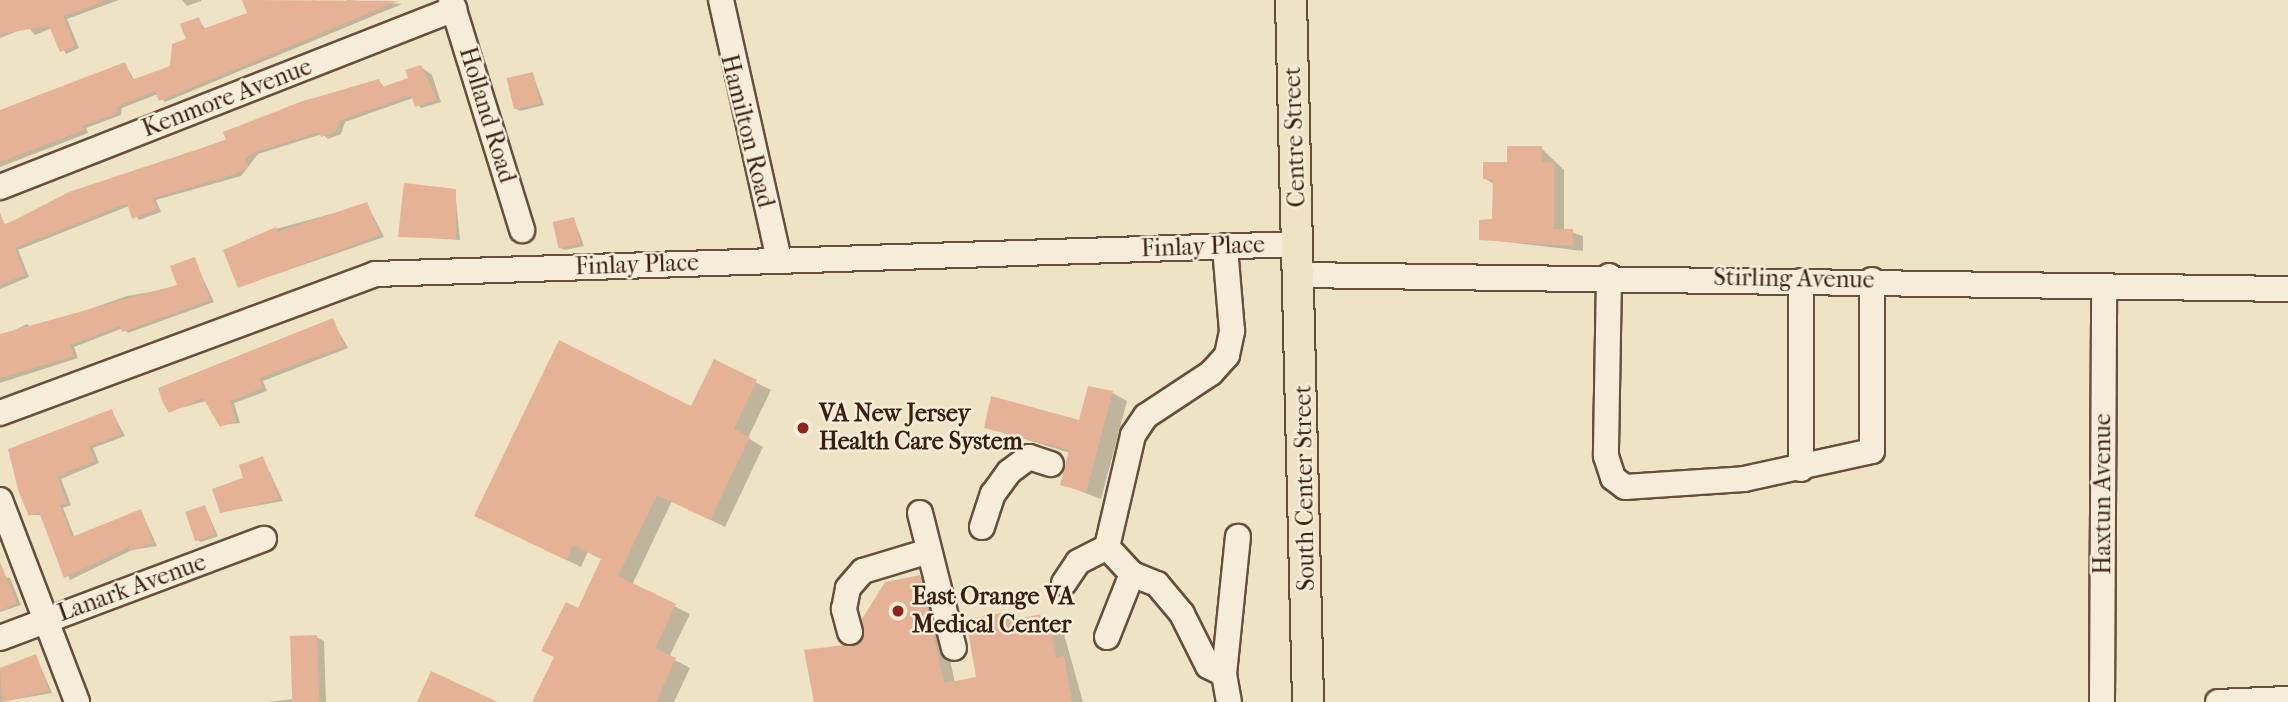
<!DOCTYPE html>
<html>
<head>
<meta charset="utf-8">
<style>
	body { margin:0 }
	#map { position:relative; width:2288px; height:702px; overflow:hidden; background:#efe3c5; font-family:"IM FELL French Canon",serif }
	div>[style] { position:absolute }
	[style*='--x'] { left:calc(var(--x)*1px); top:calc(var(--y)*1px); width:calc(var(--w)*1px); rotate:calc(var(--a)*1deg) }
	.shadow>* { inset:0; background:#0003 }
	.building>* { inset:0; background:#e6b295; transform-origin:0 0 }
	.roads { filter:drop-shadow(2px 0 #674f3c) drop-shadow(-2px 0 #674f3c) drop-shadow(0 2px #674f3c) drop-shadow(0 -2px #674f3c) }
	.minor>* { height:24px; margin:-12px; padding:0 12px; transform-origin:12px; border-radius:12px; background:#f5edd9 }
	.major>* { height:30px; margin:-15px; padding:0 15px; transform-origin:15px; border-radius:15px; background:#efe3c5 }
	.dots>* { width:19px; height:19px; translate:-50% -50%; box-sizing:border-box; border:4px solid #f5edd9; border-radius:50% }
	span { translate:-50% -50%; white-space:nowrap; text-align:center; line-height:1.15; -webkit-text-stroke:5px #f5edd9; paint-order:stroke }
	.street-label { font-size:24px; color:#3a1e0e }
	.poi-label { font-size:24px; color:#3a1e0e; font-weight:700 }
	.left { translate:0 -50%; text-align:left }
</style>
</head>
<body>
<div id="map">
	<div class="shadow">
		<i style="clip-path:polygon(0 0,119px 0,67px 19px,79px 48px,66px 54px,52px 28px,35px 35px,28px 27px,0 38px)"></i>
		<i style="clip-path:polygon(182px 0,201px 0,201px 1px,187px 6px)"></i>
		<i style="clip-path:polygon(244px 0,264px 0,270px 15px,315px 0,328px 8px,348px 0,402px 4px,165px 102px,158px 94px,122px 108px,121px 115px,86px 128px,88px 133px,0 167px,0 112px,125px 64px,135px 81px,171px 67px,198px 19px,206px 30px,249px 14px)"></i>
		<i style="clip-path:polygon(421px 67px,432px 75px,441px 102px,421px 108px,413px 98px,345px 122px,341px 134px,328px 139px,322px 134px,258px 154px,241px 176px,156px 200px,161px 212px,139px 220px,129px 206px,18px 250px,29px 277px,0 289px,0 226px,379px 81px,385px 88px,410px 79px)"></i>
		<i style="clip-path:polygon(533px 74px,544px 105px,520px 111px,515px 108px)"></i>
		<i style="clip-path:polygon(1541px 148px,1564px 170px,1564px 230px,1583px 236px,1583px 251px,1481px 239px,1494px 221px,1494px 184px,1484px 178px)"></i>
		<i style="clip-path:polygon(455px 191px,460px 240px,400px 236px)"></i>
		<i style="clip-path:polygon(367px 204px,384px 237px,239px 287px,276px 229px)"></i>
		<i style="clip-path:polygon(574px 219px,584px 246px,565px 250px,560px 248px)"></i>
		<i style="clip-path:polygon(194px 259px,214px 302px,128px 333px,123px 328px,74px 347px,78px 358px,0 383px,0 337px,27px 324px,33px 329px,127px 296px,179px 287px)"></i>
		<i style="clip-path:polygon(332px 320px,348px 348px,263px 381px,267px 391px,234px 403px,240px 423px,221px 425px,206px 401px,170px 411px)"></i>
		<i style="clip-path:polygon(715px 362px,771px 390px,748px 438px,763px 447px,725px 527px,672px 501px,632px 585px,690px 614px,669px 657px,690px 668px,674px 702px,534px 702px,603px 560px,588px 552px,581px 567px,490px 523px,692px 408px)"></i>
		<i style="clip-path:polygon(1113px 393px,1127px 401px,1101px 499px,1062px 484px,1070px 453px,986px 427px,1080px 422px)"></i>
		<i style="clip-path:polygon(111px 410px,125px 436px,93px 448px,99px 463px,61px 479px,71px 505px,63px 508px,75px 538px,141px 511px,157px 546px,132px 550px,70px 580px,42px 515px,31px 515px,10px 450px)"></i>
		<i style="clip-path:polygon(263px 458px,283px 501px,222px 512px,246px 479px)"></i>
		<i style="clip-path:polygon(205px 507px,218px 536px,201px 542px,197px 540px)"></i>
		<i style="clip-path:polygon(0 577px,10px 578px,21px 605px,0 612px)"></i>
		<i style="clip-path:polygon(920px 577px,934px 585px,955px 683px,978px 678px,1001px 615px,1014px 622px,1040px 616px,1064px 634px,1083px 702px,816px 702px)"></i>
		<i style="clip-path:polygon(316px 637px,324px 641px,326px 702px,267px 702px,294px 699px)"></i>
		<i style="clip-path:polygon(36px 656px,52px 693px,0 702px,0 668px)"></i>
	</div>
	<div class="building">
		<i style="clip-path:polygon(0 0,103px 0,103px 2px,63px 16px,75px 46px,60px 52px,49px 26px,0 34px)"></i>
		<i style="clip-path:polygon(242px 0,398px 1px,159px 101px,155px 91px,117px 106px,117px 113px,82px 126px,84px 130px,0 162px,0 110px,125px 62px,132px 80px,170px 66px,172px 44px,186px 39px,180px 24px,199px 17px,203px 29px,247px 13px)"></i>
		<i style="clip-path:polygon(421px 65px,437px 99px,415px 107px,411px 95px,341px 120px,336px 132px,321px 137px,319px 132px,252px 153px,245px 159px,248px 167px,235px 174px,153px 198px,157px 209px,132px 219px,127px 203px,15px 248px,25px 275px,0 285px,0 213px,5px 225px,69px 192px,226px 140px,223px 132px,300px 102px,379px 79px,382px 87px,408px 78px,405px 70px)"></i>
		<i style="left:533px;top:72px;width:32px;height:27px;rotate:77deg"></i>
		<i style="clip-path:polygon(1507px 146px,1542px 146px,1542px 162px,1554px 162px,1554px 229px,1573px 229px,1573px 246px,1479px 240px,1479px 220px,1492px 219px,1493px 179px,1483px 179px,1483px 162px,1507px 162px)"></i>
		<i style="clip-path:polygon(404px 183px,456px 189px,456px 239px,398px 237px)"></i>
		<i style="clip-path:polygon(367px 202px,380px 235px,238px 288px,223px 250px,276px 227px,278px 232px)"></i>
		<i style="left:574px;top:217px;width:27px;height:22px;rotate:77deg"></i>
		<i style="clip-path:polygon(195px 257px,210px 300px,122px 332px,120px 326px,70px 345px,74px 356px,0 378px,0 334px,177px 285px,170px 266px)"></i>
		<i style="clip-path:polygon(333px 318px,344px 346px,259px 378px,263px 388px,230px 401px,236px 421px,220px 427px,203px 398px,169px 413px,163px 403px,158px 388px)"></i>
		<i style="clip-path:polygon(559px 340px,691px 406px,714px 359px,757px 380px,734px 429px,750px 437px,710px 520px,657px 495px,618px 576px,676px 604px,655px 648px,676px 658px,656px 702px,532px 702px,554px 657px,541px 651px,566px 602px,578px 608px,601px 559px,573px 545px,566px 560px,474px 516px)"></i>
		<i style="clip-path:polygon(1088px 386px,1113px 391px,1086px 492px,1060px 485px,1069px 450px,984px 428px,991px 396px,1079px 420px)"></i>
		<i style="clip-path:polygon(112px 409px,121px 434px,89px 446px,95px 461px,57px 476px,67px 503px,60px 505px,72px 537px,141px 509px,153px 543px,131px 551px,130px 546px,64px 578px,39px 512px,29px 516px,19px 493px,8px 449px)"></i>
		<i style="clip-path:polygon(263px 456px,279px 499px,220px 513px,212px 489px,243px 478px,239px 465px)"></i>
		<i style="left:205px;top:505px;width:31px;height:21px;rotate:71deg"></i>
		<i style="clip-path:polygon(0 562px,17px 603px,0 610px)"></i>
		<i style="clip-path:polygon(920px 575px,944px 683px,976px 677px,966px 620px,1001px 613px,1003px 623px,1040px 614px,1042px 625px,1050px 623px,1056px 658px,1064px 656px,1072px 702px,814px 702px,804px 650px,860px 643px,862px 619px,885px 582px)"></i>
		<i style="left:317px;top:635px;width:67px;height:27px;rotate:88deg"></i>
		<i style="clip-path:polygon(36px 654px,49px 691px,2px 702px,0 668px)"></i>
		<i style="clip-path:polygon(431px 671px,498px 702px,417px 702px)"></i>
	</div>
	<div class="roads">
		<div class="minor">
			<i style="--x:451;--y:0;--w:241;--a:72.8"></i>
			<i style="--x:721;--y:0;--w:266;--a:77.4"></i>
			<i style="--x:0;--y:187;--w:488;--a:-21.4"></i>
			<i style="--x:1299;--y:275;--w:989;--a:0.81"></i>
			<i style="--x:1609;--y:276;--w:180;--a:91"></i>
			<i style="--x:1606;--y:456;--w:23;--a:72"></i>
			<i style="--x:1613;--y:478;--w:15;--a:37"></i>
			<i style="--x:1625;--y:487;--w:119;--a:-3.8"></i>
			<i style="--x:1744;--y:479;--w:131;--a:-12.3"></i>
			<i style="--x:1872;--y:451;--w:171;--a:-90"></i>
			<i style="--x:1801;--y:281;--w:188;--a:90"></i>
			<i style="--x:0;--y:413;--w:400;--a:-20.3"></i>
			<i style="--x:375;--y:274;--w:923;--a:-1.86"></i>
			<i style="--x:0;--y:500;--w:216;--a:69.1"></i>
			<i style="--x:920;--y:513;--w:139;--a:75.9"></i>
			<i style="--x:982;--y:527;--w:35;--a:-72"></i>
			<i style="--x:993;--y:494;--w:27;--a:-54"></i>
			<i style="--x:1009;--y:472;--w:25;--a:-37"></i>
			<i style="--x:1029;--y:457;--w:23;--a:18"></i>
			<i style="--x:1107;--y:547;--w:37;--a:47"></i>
			<i style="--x:1132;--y:574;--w:27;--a:22"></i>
			<i style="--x:1157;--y:584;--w:39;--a:50"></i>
			<i style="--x:1182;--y:614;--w:58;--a:63.4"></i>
			<i style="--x:1208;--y:666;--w:18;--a:27"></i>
			<i style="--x:1224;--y:674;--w:138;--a:-84.2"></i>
			<i style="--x:1064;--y:583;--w:25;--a:-56"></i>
			<i style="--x:1078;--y:562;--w:33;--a:-27"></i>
			<i style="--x:1107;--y:547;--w:115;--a:-76.9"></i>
			<i style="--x:1133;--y:435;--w:23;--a:-56"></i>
			<i style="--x:1146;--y:416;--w:78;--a:-33.5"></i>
			<i style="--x:1211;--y:373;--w:24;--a:-48"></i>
			<i style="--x:1227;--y:355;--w:25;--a:-78"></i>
			<i style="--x:1232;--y:331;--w:84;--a:-94.8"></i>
			<i style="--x:850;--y:632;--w:24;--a:-105"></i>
			<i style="--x:844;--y:609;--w:21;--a:-79"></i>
			<i style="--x:848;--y:588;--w:23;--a:-49"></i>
			<i style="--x:863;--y:571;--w:69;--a:-16.9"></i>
			<i style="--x:1107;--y:637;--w:68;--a:-68.4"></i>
			<i style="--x:0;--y:638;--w:282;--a:-20.6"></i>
			<i style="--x:1224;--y:674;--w:28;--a:80"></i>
			<i style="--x:2102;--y:702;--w:416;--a:-89.7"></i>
			<i style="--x:2218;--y:702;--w:70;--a:-2.5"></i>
		</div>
		<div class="major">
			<i style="--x:1291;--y:0;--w:702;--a:88.61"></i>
		</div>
	</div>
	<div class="dots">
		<i style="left:803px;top:428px;background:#8f2418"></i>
		<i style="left:898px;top:611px;background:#8f2418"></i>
	</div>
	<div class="street-label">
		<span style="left:227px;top:98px;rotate:-21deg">Kenmore Avenue</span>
		<span style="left:487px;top:115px;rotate:73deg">Holland Road</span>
		<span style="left:747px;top:131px;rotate:76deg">Hamilton Road</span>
		<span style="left:1295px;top:137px;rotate:-92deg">Centre Street</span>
		<span style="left:1203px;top:247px;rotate:-2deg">Finlay Place</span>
		<span style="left:637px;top:265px;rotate:-2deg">Finlay Place</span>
		<span style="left:1794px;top:279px;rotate:1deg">Stirling Avenue</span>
		<span style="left:1305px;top:488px;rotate:-91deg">South Center Street</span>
		<span style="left:2103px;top:494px;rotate:-90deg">Haxtun Avenue</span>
		<span style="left:132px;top:588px;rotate:-20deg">Lanark Avenue</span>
	</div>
	<div class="poi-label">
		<span class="left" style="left:819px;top:428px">VA New Jersey<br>Health Care System</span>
		<span class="left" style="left:912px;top:611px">East Orange VA<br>Medical Center</span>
	</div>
</div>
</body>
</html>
